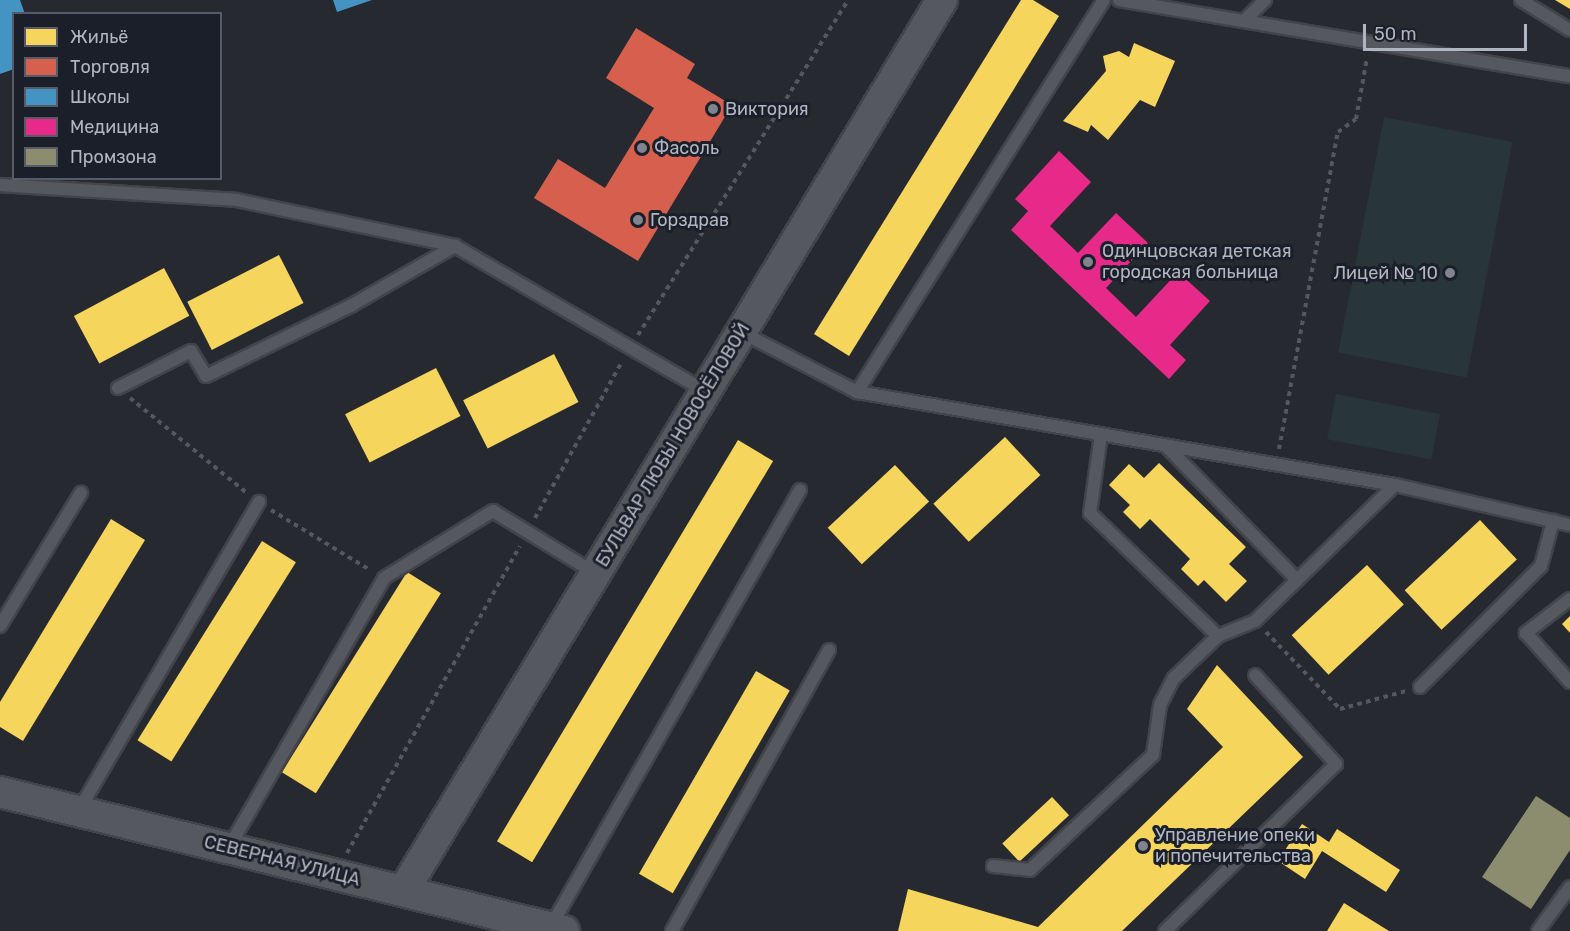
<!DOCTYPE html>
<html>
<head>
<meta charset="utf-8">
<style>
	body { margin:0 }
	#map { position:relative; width:1570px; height:931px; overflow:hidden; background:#272930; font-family:Rubik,sans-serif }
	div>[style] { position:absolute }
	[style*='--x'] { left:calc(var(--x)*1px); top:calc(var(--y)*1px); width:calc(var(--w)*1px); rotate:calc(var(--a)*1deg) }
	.green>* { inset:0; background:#283639; transform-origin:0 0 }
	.homes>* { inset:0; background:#f6d55c; transform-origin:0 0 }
	.shops>* { inset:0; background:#d6604d }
	.schools>* { inset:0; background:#4393c3 }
	.health>* { inset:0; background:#e7298a }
	.industry>* { inset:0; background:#8c8c6e }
	.path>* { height:4px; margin-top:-2px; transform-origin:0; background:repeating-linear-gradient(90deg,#54575d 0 4.5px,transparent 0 9px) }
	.roads { filter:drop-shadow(2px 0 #42444a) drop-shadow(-2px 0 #42444a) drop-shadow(0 2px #42444a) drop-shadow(0 -2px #42444a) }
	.service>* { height:12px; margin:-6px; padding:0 6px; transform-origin:6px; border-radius:6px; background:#56585f }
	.tertiary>* { height:30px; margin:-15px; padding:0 15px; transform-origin:15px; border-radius:15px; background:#56585f }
	.dots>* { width:16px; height:16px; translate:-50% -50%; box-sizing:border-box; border:3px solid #1b1f2a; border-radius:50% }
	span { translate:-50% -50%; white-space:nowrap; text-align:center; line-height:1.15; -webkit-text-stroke:6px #1b1f2a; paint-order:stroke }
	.poi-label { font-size:18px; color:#b0b5c2 }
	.left { translate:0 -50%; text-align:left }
	.right { translate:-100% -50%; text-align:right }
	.street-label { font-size:18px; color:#b0b5c2 }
	.legend { position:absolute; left:12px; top:12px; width:210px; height:168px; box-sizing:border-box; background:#1b1f2a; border:2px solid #575b67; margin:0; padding:8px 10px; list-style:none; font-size:18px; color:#b0b5c2 }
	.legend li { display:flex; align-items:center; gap:12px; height:30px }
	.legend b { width:30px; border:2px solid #575b67 }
	.scale { position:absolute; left:1363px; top:24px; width:164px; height:27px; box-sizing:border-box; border:3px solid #b0b5c2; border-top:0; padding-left:8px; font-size:18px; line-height:21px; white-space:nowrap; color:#b0b5c2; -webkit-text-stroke:4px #1b1f2a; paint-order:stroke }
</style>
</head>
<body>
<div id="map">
	<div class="green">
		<i style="left:1384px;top:117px;width:131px;height:240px;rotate:11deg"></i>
		<i style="left:1336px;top:394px;width:106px;height:46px;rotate:11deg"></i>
	</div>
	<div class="homes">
		<i style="clip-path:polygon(1021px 0,1033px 0,1059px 16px,849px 356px,814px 334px)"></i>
		<i style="clip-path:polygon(1555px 0,1570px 0,1570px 9px)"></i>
		<i style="clip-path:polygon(1134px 43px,1175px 61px,1155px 107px,1140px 100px,1108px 140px,1091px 125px,1088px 132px,1063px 121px,1106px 71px,1103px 56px,1119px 51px,1129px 57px)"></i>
		<i style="left:279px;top:255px;width:54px;height:103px;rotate:63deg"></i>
		<i style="left:164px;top:268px;width:54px;height:102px;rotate:62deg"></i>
		<i style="left:554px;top:354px;width:54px;height:102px;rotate:63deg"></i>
		<i style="left:436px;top:368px;width:54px;height:102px;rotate:63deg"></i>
		<i style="left:1005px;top:437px;width:52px;height:98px;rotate:47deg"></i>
		<i style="left:738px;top:440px;width:41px;height:468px;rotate:31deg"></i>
		<i style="clip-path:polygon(1159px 463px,1246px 547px,1229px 564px,1247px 581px,1226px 602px,1204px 580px,1198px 586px,1181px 569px,1190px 559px,1150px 519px,1140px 529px,1123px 512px,1130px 505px,1109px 485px,1129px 464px,1144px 478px)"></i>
		<i style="left:895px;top:465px;width:50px;height:92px;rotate:47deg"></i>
		<i style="clip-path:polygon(111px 519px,145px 540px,23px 741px,0 727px,0 702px)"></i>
		<i style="left:1480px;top:520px;width:54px;height:103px;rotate:47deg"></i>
		<i style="left:262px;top:541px;width:40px;height:235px;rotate:32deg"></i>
		<i style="left:1367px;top:565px;width:54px;height:103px;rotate:47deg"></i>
		<i style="left:407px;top:572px;width:40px;height:236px;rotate:32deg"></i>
		<i style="clip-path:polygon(1570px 616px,1570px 633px,1562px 624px)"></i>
		<i style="clip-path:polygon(1217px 665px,1303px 757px,1122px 931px,898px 931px,908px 889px,1038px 927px,1223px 747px,1187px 709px)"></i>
		<i style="left:756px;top:671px;width:39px;height:234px;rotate:30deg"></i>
		<i style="left:1052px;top:797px;width:25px;height:68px;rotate:47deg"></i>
		<i style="clip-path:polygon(1302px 824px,1329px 842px,1337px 829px,1400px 870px,1386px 892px,1322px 851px,1305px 879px,1278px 861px)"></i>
		<i style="clip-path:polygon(1344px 903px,1389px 931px,1327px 931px)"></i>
	</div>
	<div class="shops">
		<i style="clip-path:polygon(636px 28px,695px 64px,687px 78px,732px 105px,638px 261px,534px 198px,558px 159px,605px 188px,654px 108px,606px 78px)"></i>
	</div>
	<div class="schools">
		<i style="clip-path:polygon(0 0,20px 0,25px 14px,14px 14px,14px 69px,0 74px)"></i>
		<i style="clip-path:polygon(333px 0,372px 0,337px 12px)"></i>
	</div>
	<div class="health">
		<i style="clip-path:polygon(1059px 151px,1091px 182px,1050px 226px,1078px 253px,1116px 213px,1148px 243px,1106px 288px,1136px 317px,1178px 272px,1210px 301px,1170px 345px,1186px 360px,1169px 379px,1011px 230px,1028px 211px,1015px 199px)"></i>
	</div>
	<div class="industry">
		<i style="clip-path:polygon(1536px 796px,1570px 818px,1570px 850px,1531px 909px,1482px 877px)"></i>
	</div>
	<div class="path">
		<i style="--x:638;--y:335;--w:395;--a:-57.9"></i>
		<i style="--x:130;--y:398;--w:152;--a:39.1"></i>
		<i style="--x:1279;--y:449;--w:322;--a:-79.5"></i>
		<i style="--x:1338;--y:132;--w:22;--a:-36"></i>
		<i style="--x:1356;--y:119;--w:62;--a:-79.8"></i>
		<i style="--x:271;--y:510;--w:116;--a:31.2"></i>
		<i style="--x:535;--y:518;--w:179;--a:-60.9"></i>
		<i style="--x:1266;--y:632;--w:107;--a:46.1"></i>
		<i style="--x:1340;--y:709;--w:68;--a:-15.3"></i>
		<i style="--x:347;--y:853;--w:352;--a:-60.6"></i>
	</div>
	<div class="roads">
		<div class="service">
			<i style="--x:1119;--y:0;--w:457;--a:9.6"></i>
			<i style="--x:1521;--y:0;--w:57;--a:31.5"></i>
			<i style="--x:1244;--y:21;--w:30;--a:-45"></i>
			<i style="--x:0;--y:185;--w:237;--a:3.6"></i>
			<i style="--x:237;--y:200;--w:223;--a:11.9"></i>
			<i style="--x:455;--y:246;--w:289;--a:30.1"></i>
			<i style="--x:741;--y:332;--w:131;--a:27.3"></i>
			<i style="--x:857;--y:392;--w:546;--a:9.81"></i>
			<i style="--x:1395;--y:485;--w:180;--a:12.9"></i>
			<i style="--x:118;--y:388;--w:82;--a:-26.9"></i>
			<i style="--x:191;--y:351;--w:29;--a:59"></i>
			<i style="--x:206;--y:376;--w:162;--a:-25.9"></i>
			<i style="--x:352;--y:305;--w:119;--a:-29.8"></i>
			<i style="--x:857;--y:392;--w:463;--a:-57.8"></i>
			<i style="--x:1101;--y:434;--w:80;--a:97.9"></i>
			<i style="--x:1090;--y:513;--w:178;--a:43.9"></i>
			<i style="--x:1218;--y:636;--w:40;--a:-22"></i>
			<i style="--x:1255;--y:621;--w:195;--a:-44.2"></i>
			<i style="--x:1165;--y:445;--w:189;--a:45.6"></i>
			<i style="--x:1570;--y:599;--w:56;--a:142.3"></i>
			<i style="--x:1526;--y:633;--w:66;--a:48.1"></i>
			<i style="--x:0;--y:626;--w:156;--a:-58.7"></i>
			<i style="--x:1420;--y:687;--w:171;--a:-45"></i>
			<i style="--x:1541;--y:566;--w:47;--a:-75.1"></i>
			<i style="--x:79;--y:810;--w:357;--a:-59.7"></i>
			<i style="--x:229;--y:847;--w:310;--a:-60"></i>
			<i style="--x:384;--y:578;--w:128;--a:-31.6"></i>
			<i style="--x:493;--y:511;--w:119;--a:31.3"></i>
			<i style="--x:993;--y:866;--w:37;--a:6"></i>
			<i style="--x:1030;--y:870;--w:168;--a:-43.1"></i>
			<i style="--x:1153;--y:755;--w:50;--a:-82"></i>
			<i style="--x:1160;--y:705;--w:30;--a:-63"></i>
			<i style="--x:1174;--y:678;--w:61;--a:-43.7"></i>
			<i style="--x:551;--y:926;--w:502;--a:-60.27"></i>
			<i style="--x:672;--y:931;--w:322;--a:-60.8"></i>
			<i style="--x:1165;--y:931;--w:239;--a:-44.3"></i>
			<i style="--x:1336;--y:764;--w:120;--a:-132.3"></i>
			<i style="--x:1538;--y:931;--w:54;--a:-54"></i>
		</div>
		<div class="tertiary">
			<i style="--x:0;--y:792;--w:581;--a:13.84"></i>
			<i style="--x:404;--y:890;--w:1040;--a:-58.85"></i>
		</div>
	</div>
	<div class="dots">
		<i style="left:713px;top:109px;background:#80848f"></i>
		<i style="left:642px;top:148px;background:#80848f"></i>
		<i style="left:638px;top:220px;background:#80848f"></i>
		<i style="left:1088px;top:262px;background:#80848f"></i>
		<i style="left:1450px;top:273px;background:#80848f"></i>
		<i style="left:1143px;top:846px;background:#80848f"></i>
	</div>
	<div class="poi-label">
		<span class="left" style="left:725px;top:109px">Виктория</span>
		<span class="left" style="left:654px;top:148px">Фасоль</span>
		<span class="left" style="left:650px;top:220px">Горздрав</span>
		<span class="left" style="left:1102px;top:262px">Одинцовская детская<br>городская больница</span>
		<span class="right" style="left:1438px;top:273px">Лицей № 10</span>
		<span class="left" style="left:1155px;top:846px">Управление опеки<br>и попечительства</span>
	</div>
	<div class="street-label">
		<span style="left:673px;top:445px;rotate:-59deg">БУЛЬВАР ЛЮБЫ НОВОСЁЛОВОЙ</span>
		<span style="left:282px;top:861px;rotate:14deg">СЕВЕРНАЯ УЛИЦА</span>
	</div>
	<ul class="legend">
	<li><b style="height:16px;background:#f6d55c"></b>Жильё</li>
	<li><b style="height:16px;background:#d6604d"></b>Торговля</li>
	<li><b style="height:16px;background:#4393c3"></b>Школы</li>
	<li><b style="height:16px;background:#e7298a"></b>Медицина</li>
	<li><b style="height:16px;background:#8c8c6e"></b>Промзона</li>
	</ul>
	<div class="scale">50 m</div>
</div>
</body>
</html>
